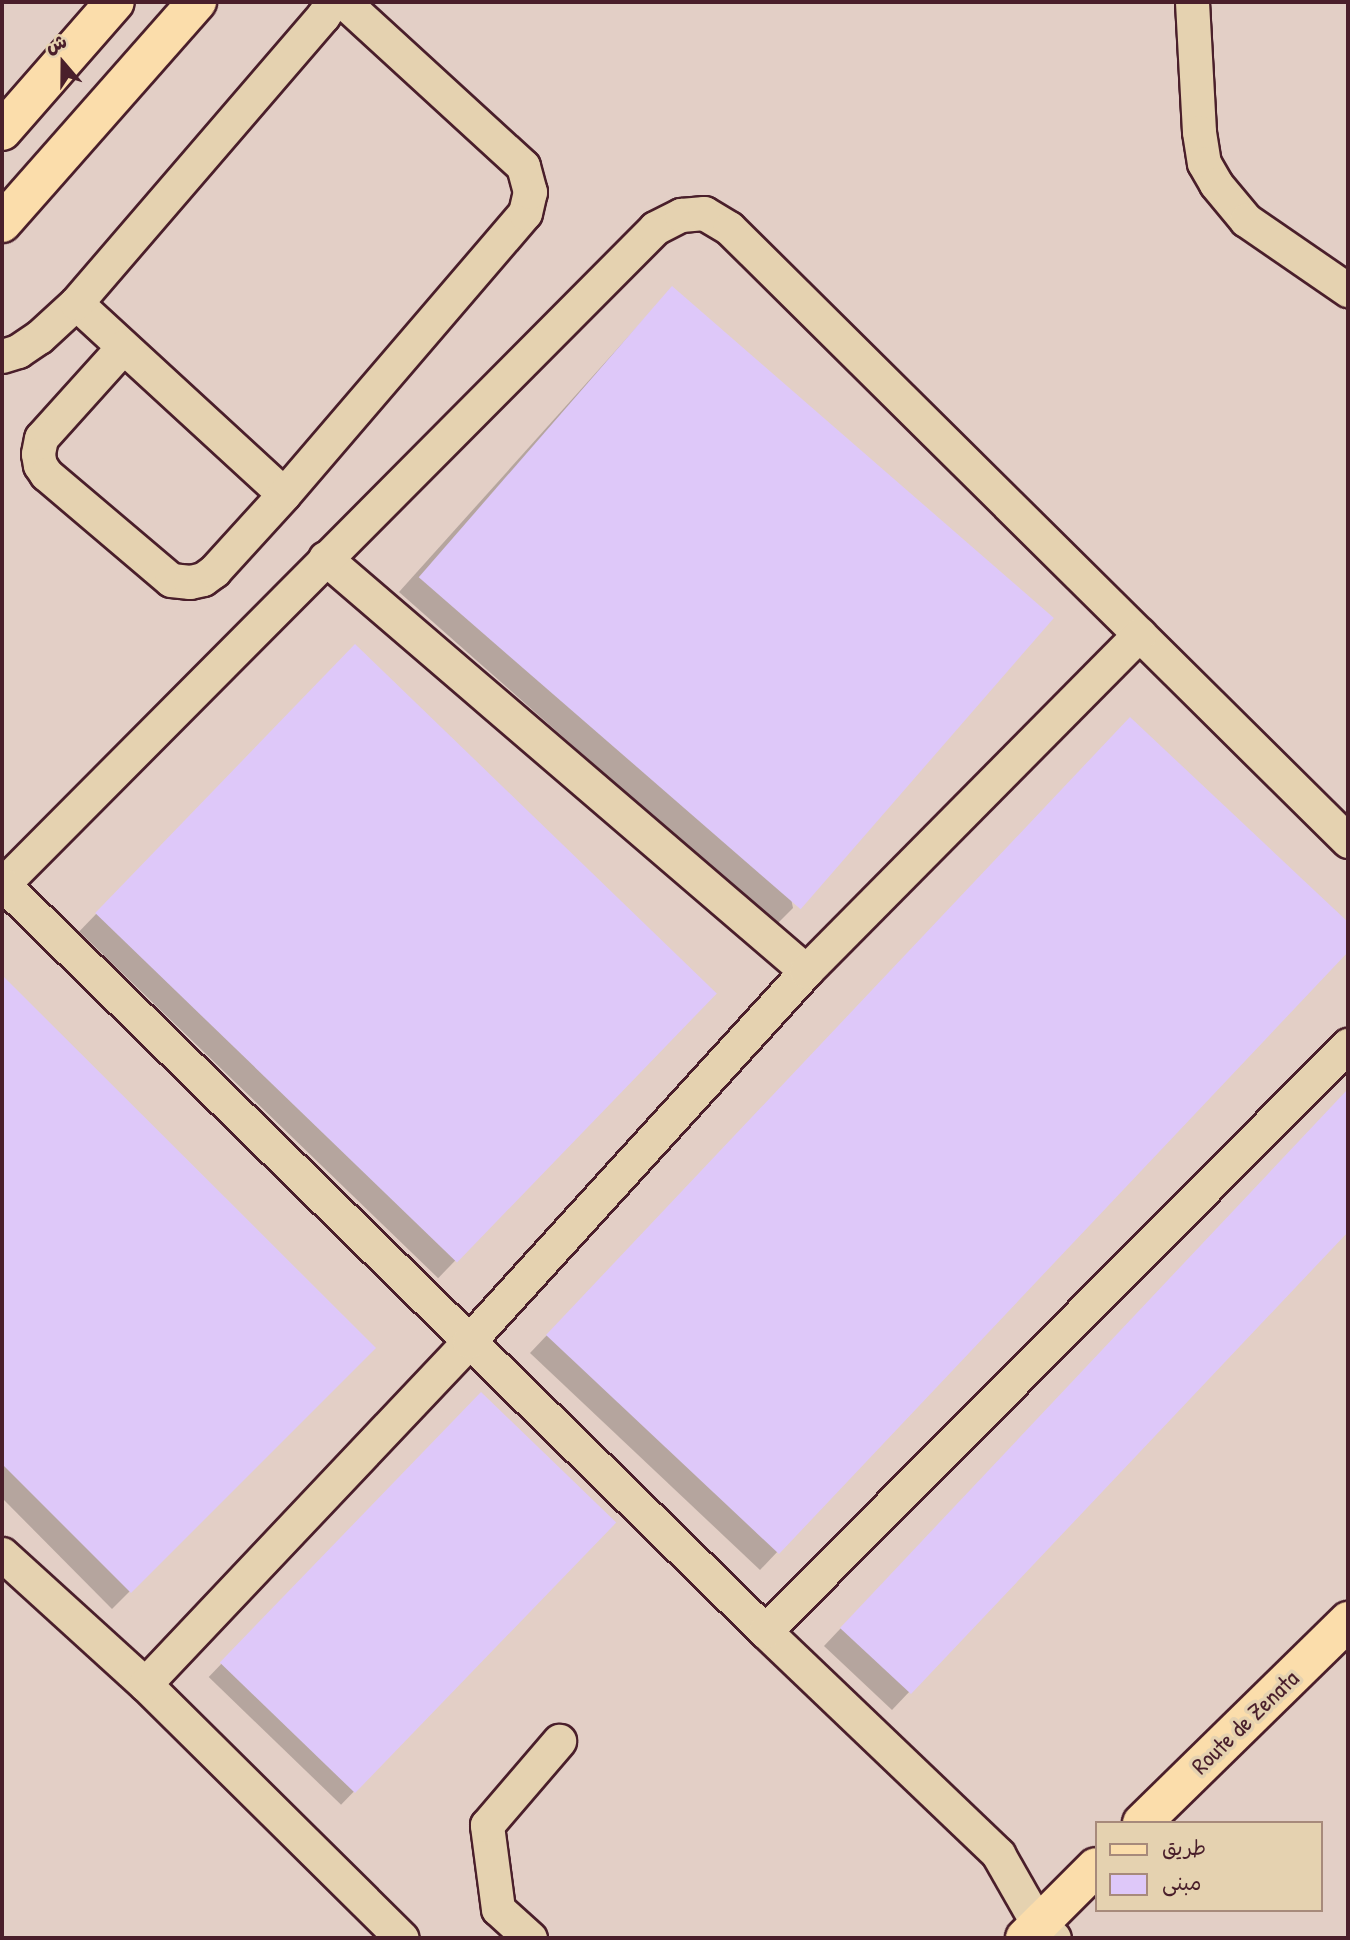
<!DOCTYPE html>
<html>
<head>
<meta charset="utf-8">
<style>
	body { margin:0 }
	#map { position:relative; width:1350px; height:1940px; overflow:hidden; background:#e5d2b0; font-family:"Patrick Hand","Playpen Sans Arabic",sans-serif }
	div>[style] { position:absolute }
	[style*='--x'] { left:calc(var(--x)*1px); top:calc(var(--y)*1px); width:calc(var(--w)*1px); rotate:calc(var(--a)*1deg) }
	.built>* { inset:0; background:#e3cfc6 }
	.shadow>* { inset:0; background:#0003; transform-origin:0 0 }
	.building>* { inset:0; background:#dec8f9; transform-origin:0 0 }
	.roads { filter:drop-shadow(2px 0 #4a1f2b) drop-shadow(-2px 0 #4a1f2b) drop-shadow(0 2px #4a1f2b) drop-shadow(0 -2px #4a1f2b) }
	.minor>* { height:33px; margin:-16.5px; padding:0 16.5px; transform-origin:16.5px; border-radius:16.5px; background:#e5d2b0 }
	.major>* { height:38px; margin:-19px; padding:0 19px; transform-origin:19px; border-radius:19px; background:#fbddab }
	span { translate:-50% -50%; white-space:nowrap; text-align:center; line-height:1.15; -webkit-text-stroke:7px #e5d2b0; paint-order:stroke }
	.street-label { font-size:24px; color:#4a1f2b }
	.frame { position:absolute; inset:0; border:4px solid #4a1f2b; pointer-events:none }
	.legend { position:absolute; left:1095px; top:1821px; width:228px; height:91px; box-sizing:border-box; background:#e5d2b0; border:2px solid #a78a7b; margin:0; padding:9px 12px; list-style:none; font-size:21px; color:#4a1f2b }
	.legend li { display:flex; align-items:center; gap:14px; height:35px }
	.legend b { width:35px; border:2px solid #a78a7b }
	.north { position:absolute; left:28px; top:28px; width:70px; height:70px; -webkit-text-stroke:5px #e5d2b0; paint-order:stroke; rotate:340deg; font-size:19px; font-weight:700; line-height:28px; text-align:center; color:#4a1f2b }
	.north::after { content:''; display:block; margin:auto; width:24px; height:32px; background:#4a1f2b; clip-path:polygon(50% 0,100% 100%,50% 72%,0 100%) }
</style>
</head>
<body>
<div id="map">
	<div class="built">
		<i style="clip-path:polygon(evenodd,2px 2px,1348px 2px,1348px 1938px,2px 1938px,2px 2px,1096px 1823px,1320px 1823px,1320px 1910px,1096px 1910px,1096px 1823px)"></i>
	</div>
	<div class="shadow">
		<i style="clip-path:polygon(672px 288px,793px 908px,776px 925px,399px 592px)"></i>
		<i style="left:355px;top:646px;width:499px;height:397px;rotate:44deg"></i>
		<i style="clip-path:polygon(1130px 720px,1348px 924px,1348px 950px,760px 1570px,530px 1353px)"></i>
		<i style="clip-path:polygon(2px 978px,373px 1348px,112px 1609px,2px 1498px)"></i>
		<i style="clip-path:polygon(1348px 1091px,1348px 1229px,892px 1710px,824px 1646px)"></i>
		<i style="left:481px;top:1395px;width:184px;height:392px;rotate:44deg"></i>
	</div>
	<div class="building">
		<i style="left:672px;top:286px;width:506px;height:386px;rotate:41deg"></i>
		<i style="left:355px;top:644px;width:503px;height:374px;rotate:44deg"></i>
		<i style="clip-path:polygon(1130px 717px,1348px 922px,1348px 952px,779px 1554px,546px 1335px)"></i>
		<i style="clip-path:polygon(2px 975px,376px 1348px,131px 1593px,2px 1464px)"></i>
		<i style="clip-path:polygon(1348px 1089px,1348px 1232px,911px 1694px,840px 1628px)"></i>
		<i style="left:481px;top:1392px;width:188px;height:376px;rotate:44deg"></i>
	</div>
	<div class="roads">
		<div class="minor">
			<i style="--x:1192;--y:2;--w:130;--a:86.9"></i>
			<i style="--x:1199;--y:132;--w:31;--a:81"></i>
			<i style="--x:1204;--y:163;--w:24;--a:60"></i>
			<i style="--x:1216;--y:184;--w:47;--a:50.2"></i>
			<i style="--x:1246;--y:220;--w:124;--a:34.5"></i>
			<i style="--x:76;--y:303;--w:282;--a:42.6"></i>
			<i style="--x:123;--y:347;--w:122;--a:132"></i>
			<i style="--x:41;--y:438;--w:16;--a:101"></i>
			<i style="--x:38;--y:454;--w:11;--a:80"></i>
			<i style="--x:40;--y:465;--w:11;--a:56"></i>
			<i style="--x:46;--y:474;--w:164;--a:40.3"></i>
			<i style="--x:171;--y:580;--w:19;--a:6"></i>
			<i style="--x:190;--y:582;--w:13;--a:-13"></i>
			<i style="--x:203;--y:579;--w:14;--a:-36"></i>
			<i style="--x:214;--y:571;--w:104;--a:-47.7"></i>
			<i style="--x:284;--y:494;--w:370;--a:-49.4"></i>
			<i style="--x:525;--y:213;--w:22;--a:-77"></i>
			<i style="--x:530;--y:192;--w:27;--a:-105"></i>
			<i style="--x:523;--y:166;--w:243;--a:-137.5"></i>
			<i style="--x:2;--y:356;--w:17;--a:-17"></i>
			<i style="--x:18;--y:351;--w:25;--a:-34"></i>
			<i style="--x:39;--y:337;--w:50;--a:-42.6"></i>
			<i style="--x:76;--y:303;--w:379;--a:-49.3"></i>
			<i style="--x:323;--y:16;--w:17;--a:-57"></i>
			<i style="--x:325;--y:558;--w:634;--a:40.65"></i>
			<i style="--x:2;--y:885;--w:926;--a:-45.17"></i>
			<i style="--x:655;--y:228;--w:29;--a:-27"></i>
			<i style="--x:681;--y:215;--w:23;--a:-5"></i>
			<i style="--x:704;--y:213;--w:29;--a:31"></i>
			<i style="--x:729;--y:228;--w:871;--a:44.72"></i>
			<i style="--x:4;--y:885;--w:1066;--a:44.43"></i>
			<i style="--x:765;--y:1631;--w:323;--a:43.7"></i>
			<i style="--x:998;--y:1854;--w:81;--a:60.3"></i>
			<i style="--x:1038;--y:1924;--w:21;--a:41"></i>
			<i style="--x:2;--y:1554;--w:193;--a:42.3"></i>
			<i style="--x:145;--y:1684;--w:361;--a:44.7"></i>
			<i style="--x:765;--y:1631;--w:827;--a:-45.15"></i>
			<i style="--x:145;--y:1684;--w:472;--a:-46.6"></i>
			<i style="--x:469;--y:1341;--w:500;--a:-47.67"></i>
			<i style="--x:806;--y:971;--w:474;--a:-45.3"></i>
			<i style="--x:530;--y:1938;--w:43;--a:-137.8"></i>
			<i style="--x:498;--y:1909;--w:85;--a:-97.5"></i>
			<i style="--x:487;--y:1825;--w:111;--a:-49.4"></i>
		</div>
		<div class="major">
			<i style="--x:2;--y:131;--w:171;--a:-48.8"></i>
			<i style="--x:2;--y:223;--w:295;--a:-48.6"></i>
			<i style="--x:1142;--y:1823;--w:289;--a:-44.4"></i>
			<i style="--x:1025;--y:1938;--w:100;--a:-45"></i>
		</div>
	</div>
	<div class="street-label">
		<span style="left:1245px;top:1722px;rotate:-44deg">Route de Zenata</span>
	</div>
	<div class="frame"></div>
	<ul class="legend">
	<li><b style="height:9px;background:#fbddab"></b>طريق</li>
	<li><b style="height:19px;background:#dec8f9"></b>مبنى</li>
	</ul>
	<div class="north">ش</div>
</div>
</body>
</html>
